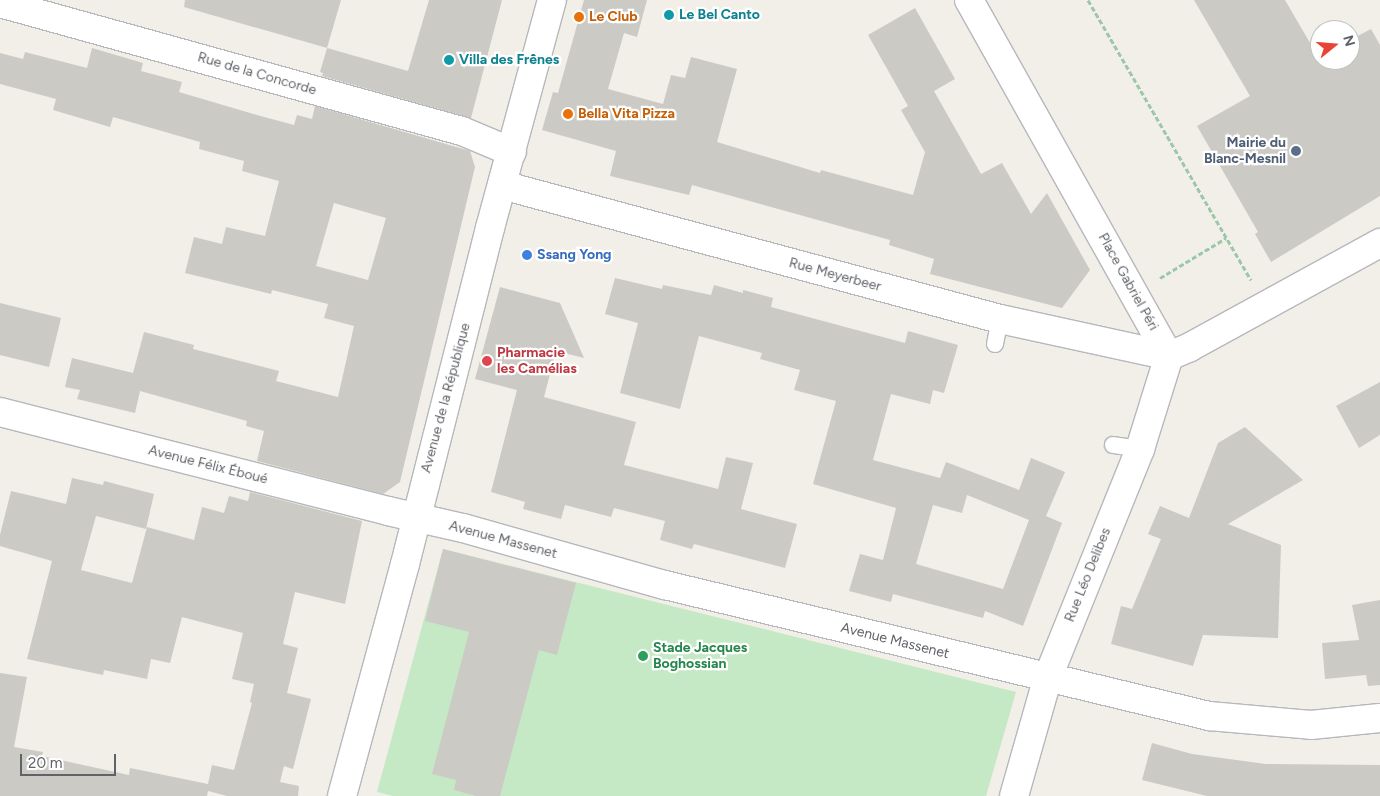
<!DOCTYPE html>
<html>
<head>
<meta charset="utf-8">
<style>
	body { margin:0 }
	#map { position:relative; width:1380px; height:796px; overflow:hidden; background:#f1efe8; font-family:Figtree,sans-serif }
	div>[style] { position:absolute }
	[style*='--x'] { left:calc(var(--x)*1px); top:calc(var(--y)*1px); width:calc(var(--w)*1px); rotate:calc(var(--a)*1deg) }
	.green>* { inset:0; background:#c5e8c5 }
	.building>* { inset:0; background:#cccac5 }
	.path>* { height:3px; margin-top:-1.5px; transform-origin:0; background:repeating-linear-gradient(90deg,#9cc7a9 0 5px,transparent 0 7.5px) }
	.roads { filter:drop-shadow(1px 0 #b5b8bc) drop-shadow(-1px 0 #b5b8bc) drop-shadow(0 1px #b5b8bc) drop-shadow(0 -1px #b5b8bc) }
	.lane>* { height:16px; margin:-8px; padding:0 8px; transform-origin:8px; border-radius:8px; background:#fff }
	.street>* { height:28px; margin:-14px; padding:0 14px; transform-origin:14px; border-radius:14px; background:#fff }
	.secondary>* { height:28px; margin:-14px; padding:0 14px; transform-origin:14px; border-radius:14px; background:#fff }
	.dots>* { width:14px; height:14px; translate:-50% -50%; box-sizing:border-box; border:2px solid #fff; border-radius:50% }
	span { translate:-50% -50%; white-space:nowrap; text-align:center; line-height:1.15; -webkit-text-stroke:4.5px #fff; paint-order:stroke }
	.culture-label { font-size:14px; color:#0d838f; font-weight:700 }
	.left { translate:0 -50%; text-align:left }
	.food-label { font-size:14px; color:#c56008; font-weight:700 }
	.street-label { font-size:14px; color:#5f6368 }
	.service-label { font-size:14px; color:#4e5e75; font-weight:700 }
	.right { translate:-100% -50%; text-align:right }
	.shop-label { font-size:14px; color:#366cbe; font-weight:700 }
	.health-label { font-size:14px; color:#be3a42; font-weight:700 }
	.leisure-label { font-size:14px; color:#27864d; font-weight:700 }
	.north { position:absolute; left:1310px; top:20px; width:50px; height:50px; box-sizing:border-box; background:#fff; border:1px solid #bfc1c3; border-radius:50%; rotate:73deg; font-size:14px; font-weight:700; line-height:20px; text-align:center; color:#5f6368 }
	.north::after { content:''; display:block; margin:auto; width:18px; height:22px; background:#ea4335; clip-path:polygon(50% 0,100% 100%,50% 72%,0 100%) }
	.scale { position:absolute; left:20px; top:754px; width:96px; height:22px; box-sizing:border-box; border:2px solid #5f6368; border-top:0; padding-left:6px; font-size:15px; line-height:18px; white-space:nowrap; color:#5f6368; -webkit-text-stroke:4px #fff; paint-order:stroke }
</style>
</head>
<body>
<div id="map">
	<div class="green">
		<i style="clip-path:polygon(443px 549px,1016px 692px,986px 796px,393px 796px,377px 792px)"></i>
	</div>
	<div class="building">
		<i style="clip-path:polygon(185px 0,341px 0,327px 48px,184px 7px)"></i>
		<i style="clip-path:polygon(429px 0,502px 0,471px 118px,322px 76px,323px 73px,320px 72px,327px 48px,408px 71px)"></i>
		<i style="clip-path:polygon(584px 0,647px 0,637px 37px,624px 33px,608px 89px,663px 104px,671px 75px,685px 78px,691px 57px,737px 69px,717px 142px,820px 173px,821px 170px,913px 195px,925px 152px,901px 110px,908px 106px,868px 35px,915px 8px,955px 79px,934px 91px,981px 174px,1002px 163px,1031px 214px,1047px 193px,1090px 270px,1062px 308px,930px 274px,934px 259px,889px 245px,890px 240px,692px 185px,689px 195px,610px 176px,616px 151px,542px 130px,553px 92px,558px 93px)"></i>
		<i style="clip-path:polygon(1194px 0,1285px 0,1320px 60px,1350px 60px,1350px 40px,1371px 29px,1380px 45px,1380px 196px,1271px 262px,1255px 234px,1258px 232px,1197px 126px,1250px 96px)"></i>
		<i style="clip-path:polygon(evenodd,92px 48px,143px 63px,141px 71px,182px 82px,179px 92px,257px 115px,294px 125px,297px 115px,312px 119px,315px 106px,470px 151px,475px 167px,400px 482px,383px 494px,257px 461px,264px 431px,246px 426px,247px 421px,140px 391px,135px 413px,77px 399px,80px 390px,65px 387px,72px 358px,133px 373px,144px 332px,194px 345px,193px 349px,279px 371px,276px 381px,338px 397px,354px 326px,324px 318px,328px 304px,272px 290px,271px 294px,185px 273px,194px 237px,222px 244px,226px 227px,265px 236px,279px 181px,242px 171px,244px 161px,199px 149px,200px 142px,113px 117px,110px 127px,53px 110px,56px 99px,0 84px,0 53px,23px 59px,25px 52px,87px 68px,92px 48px,334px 203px,386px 218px,368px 280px,316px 266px,334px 203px)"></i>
		<i style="clip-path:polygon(evenodd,615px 278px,662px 289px,663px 285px,711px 295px,714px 285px,743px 293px,743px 290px,773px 298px,771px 307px,905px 343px,908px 331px,958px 345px,944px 393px,933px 390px,930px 404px,891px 394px,873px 460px,940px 478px,946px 462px,1019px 490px,1031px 458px,1065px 472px,1046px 516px,1062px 523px,1023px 626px,985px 611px,983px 618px,893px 594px,891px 602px,849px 591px,860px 554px,883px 560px,896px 508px,813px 484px,836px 401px,794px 390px,800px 370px,760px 359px,762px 353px,699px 336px,680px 409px,620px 393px,638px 323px,605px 314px,615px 278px,967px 495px,1029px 520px,1003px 589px,916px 564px,933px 505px,962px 513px,967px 495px)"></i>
		<i style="clip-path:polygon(500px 287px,560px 303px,584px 358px,556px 351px,544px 397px,636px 422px,624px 465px,718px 489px,726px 457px,753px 463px,741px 509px,797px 524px,785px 568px,694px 544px,692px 549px,660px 540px,665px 521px,614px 508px,611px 517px,565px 505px,561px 519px,523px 509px,525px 502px,491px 492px,517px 390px,475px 379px)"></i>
		<i style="clip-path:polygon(0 303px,61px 318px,49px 367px,0 355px)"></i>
		<i style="clip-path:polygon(1380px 382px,1380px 435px,1359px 448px,1336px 406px)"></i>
		<i style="clip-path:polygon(1245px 427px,1303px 480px,1228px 524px,1281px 545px,1278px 638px,1203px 635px,1193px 666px,1111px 644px,1121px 606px,1132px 609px,1161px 539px,1148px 534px,1160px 506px,1189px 518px,1218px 443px)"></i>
		<i style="clip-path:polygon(72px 478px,103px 485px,104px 481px,154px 494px,146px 529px,96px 516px,81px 570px,132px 583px,147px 527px,194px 540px,202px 507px,224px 513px,229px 496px,248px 501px,250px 492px,362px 521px,345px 604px,295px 592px,283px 644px,298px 648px,287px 693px,311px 699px,293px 769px,284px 766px,280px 782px,299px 786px,298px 796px,227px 796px,208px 791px,207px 796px,0 796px,0 673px,27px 677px,14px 747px,43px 752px,42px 756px,129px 775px,130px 768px,208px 784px,212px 765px,234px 770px,252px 703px,250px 702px,254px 684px,232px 679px,243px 633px,182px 617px,170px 663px,151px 659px,147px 679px,104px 670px,103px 675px,27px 659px,52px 561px,0 546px,0 535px,11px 491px,66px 504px)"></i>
		<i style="clip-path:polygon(443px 549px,576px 583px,557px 655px,539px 650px,500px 796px,476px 796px,454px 790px,456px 780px,432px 774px,469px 632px,425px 621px)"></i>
		<i style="clip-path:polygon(1380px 600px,1380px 685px,1368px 686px,1366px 675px,1325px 679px,1322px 643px,1359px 640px,1352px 605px)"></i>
		<i style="clip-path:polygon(1152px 743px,1192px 754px,1266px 764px,1380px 765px,1380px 796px,1207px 796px,1142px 780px)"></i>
	</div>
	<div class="path">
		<i style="--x:1088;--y:0;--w:324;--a:59.8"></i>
		<i style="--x:1160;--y:278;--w:77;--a:-31.2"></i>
	</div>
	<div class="roads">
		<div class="lane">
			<i style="--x:995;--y:344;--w:25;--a:-79"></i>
			<i style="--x:1113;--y:445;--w:27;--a:8"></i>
		</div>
		<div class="street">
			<i style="--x:969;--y:0;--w:408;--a:60.7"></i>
			<i style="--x:0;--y:3;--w:479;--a:15.5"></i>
			<i style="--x:462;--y:131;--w:54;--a:22.8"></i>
			<i style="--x:502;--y:185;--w:516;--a:15.06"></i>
			<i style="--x:1000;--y:319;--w:173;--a:12.3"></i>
			<i style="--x:1169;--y:356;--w:23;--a:-23"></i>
			<i style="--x:1190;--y:347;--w:217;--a:-28.7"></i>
			<i style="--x:0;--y:412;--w:400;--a:14.3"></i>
			<i style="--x:388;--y:511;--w:77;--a:12.8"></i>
			<i style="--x:463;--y:528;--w:210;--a:15.8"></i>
			<i style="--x:665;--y:585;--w:560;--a:13.54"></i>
			<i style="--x:1209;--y:716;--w:102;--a:5"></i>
			<i style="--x:1311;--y:725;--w:69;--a:-5.8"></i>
			<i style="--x:1014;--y:796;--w:124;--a:-74.1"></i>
			<i style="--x:1048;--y:677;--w:246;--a:-68"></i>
			<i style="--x:1140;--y:449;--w:97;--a:-72.7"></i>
		</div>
		<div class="secondary">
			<i style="--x:342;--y:796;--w:240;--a:-74.8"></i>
			<i style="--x:405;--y:564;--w:347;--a:-75.8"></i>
			<i style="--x:490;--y:228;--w:236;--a:-74.8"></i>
		</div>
	</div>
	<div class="dots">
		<i style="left:669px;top:15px;background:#0f9aa8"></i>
		<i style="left:579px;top:17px;background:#e8710a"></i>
		<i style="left:449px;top:60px;background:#0f9aa8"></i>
		<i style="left:568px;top:114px;background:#e8710a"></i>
		<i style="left:1296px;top:151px;background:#5c6f8a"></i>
		<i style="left:527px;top:255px;background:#3f7fe0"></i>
		<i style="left:487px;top:361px;background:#e0444e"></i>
		<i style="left:643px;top:656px;background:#2e9e5b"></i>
	</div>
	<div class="culture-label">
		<span class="left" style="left:679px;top:15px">Le Bel Canto</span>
		<span class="left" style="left:459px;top:60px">Villa des Frênes</span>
	</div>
	<div class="food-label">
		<span class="left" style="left:589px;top:17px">Le Club</span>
		<span class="left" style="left:578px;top:114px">Bella Vita Pizza</span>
	</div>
	<div class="street-label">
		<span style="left:257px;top:74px;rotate:16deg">Rue de la Concorde</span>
		<span style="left:835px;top:275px;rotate:15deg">Rue Meyerbeer</span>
		<span style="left:1128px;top:282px;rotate:61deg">Place Gabriel Péri</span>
		<span style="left:446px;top:398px;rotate:-75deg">Avenue de la République</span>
		<span style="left:208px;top:465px;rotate:14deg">Avenue Félix Éboué</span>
		<span style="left:503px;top:540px;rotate:15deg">Avenue Massenet</span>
		<span style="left:1088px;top:575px;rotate:-68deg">Rue Léo Delibes</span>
		<span style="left:895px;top:641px;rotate:14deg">Avenue Massenet</span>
	</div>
	<div class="service-label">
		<span class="right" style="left:1286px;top:151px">Mairie du<br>Blanc-Mesnil</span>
	</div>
	<div class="shop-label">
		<span class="left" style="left:537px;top:255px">Ssang Yong</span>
	</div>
	<div class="health-label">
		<span class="left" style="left:497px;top:361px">Pharmacie<br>les Camélias</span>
	</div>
	<div class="leisure-label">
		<span class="left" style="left:653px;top:656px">Stade Jacques<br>Boghossian</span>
	</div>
	<div class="north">N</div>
	<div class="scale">20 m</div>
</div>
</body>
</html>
